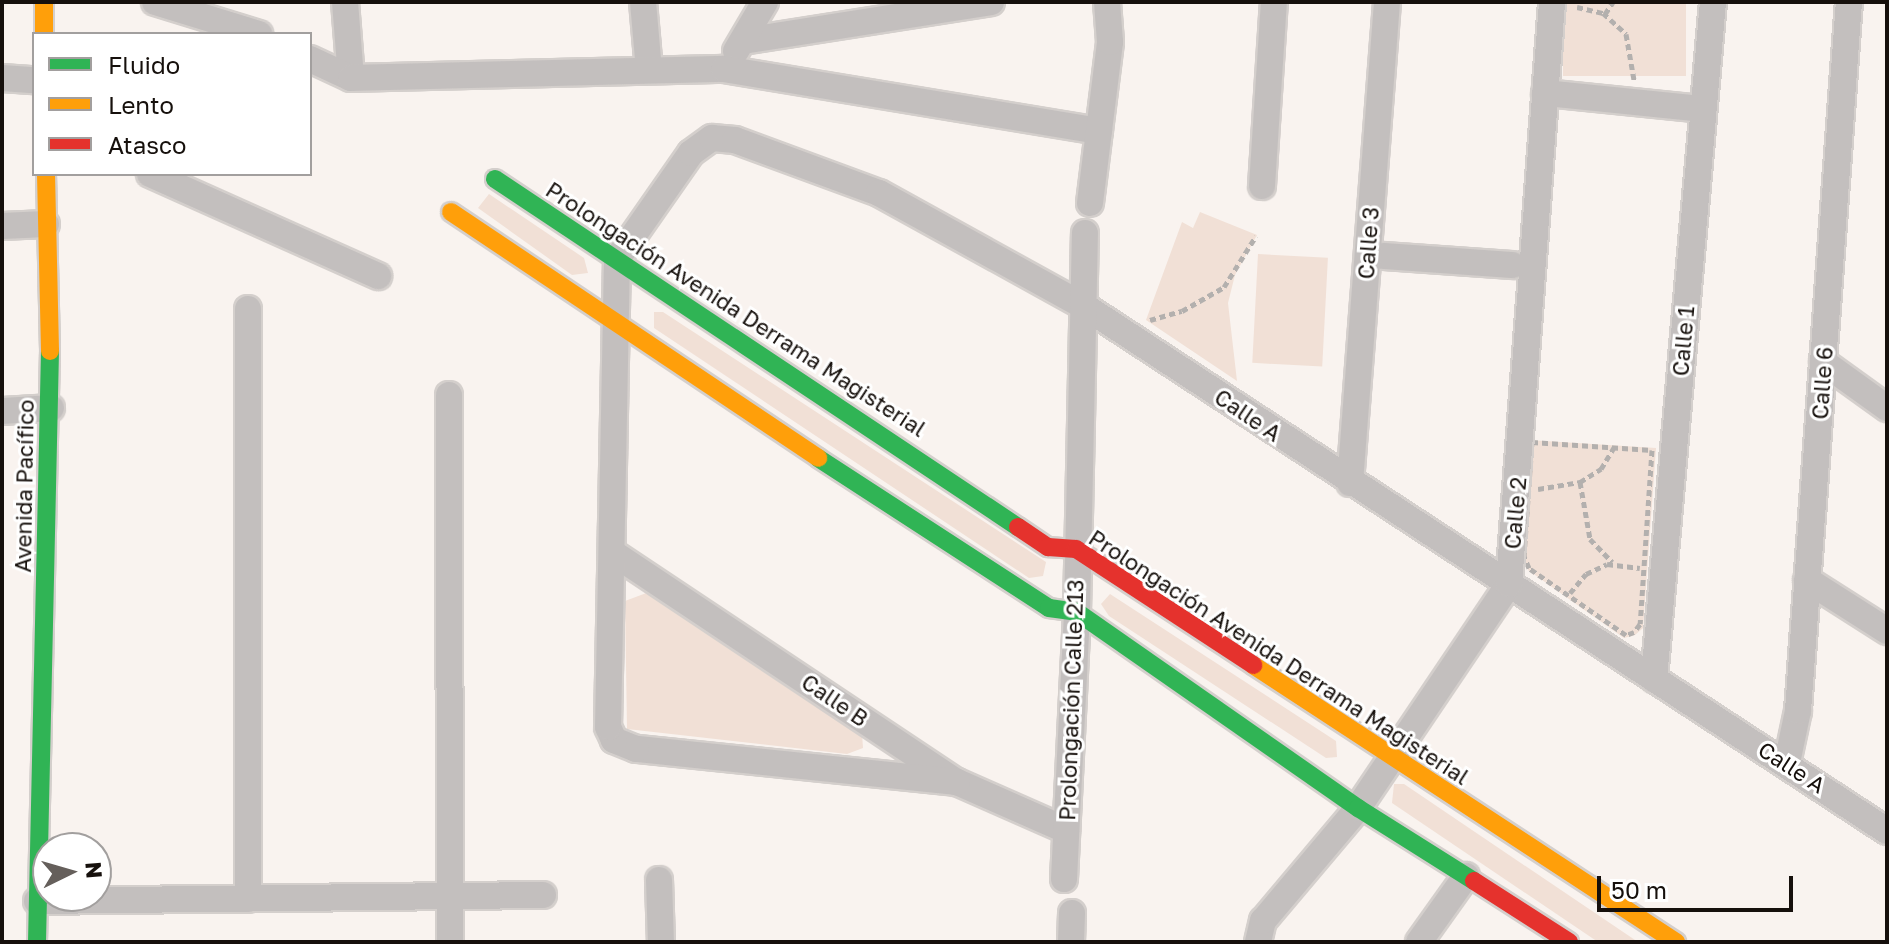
<!DOCTYPE html>
<html>
<head>
<meta charset="utf-8">
<style>
	body { margin:0 }
	#map { position:relative; width:1889px; height:944px; overflow:hidden; background:#f9f3ef; font-family:"Golos Text",sans-serif }
	div>[style] { position:absolute }
	[style*='--x'] { left:calc(var(--x)*1px); top:calc(var(--y)*1px); width:calc(var(--w)*1px); rotate:calc(var(--a)*1deg) }
	.green>* { inset:0; background:#f1e0d6; transform-origin:0 0 }
	.path>* { height:5px; margin-top:-2.5px; transform-origin:0; background:repeating-linear-gradient(90deg,#b3b0ae 0 6px,transparent 0 10px) }
	.roads { filter:drop-shadow(2px 0 #d4cfcc) drop-shadow(-2px 0 #d4cfcc) drop-shadow(0 2px #d4cfcc) drop-shadow(0 -2px #d4cfcc) }
	.street>* { height:26px; margin:-13px; padding:0 13px; transform-origin:13px; border-radius:13px; background:#c3bfbe }
	.fast>* { height:18px; margin:-9px; padding:0 9px; transform-origin:9px; border-radius:9px; background:#30b455 }
	.slow>* { height:18px; margin:-9px; padding:0 9px; transform-origin:9px; border-radius:9px; background:#ff9f0a }
	.jam>* { height:18px; margin:-9px; padding:0 9px; transform-origin:9px; border-radius:9px; background:#e5322d }
	span { translate:-50% -50%; white-space:nowrap; text-align:center; line-height:1.15; -webkit-text-stroke:6px #fff; paint-order:stroke }
	.street-label { font-size:22px; color:#16100c }
	.frame { position:absolute; inset:0; border:4px solid #16100c; pointer-events:none }
	.legend { position:absolute; left:32px; top:32px; width:280px; height:144px; box-sizing:border-box; background:#fff; border:2px solid #a29f9e; margin:0; padding:10px 14px; list-style:none; font-size:24px; color:#16100c }
	.legend li { display:flex; align-items:center; gap:16px; height:40px }
	.legend b { width:40px; border:2px solid #a29f9e }
	.north { position:absolute; left:32px; top:832px; width:80px; height:80px; box-sizing:border-box; background:#fff; border:2px solid #a29f9e; border-radius:50%; rotate:85deg; font-size:22px; font-weight:700; line-height:32px; text-align:center; color:#16100c }
	.north::after { content:''; display:block; margin:auto; width:28px; height:36px; background:#655f5b; clip-path:polygon(50% 0,100% 100%,50% 72%,0 100%) }
	.scale { position:absolute; left:1597px; top:876px; width:196px; height:36px; box-sizing:border-box; border:4px solid #16100c; border-top:0; padding-left:10px; font-size:24px; line-height:28px; white-space:nowrap; color:#16100c; -webkit-text-stroke:6px #fff; paint-order:stroke }
</style>
</head>
<body>
<div id="map">
	<div class="green">
		<i style="left:1563px;top:2px;width:123px;height:74px"></i>
		<i style="clip-path:polygon(489px 194px,584px 258px,588px 273px,572px 275px,478px 208px)"></i>
		<i style="clip-path:polygon(1200px 212px,1257px 235px,1235px 275px,1228px 303px,1237px 381px,1146px 320px,1182px 222px,1193px 228px)"></i>
		<i style="left:1258px;top:254px;width:70px;height:109px;rotate:3deg"></i>
		<i style="clip-path:polygon(654px 312px,663px 312px,1046px 562px,1043px 576px,1029px 578px,654px 328px)"></i>
		<i style="clip-path:polygon(1529px 440px,1656px 448px,1643px 628px,1635px 635px,1624px 638px,1528px 570px,1522px 558px)"></i>
		<i style="clip-path:polygon(649px 592px,862px 734px,863px 748px,847px 754px,627px 729px,625px 601px)"></i>
		<i style="clip-path:polygon(1110px 594px,1336px 741px,1337px 757px,1326px 758px,1109px 616px,1101px 604px)"></i>
		<i style="clip-path:polygon(1394px 784px,1404px 784px,1638px 942px,1598px 942px,1392px 803px)"></i>
	</div>
	<div class="path">
		<i style="--x:1577;--y:7;--w:27;--a:13"></i>
		<i style="--x:1603;--y:13;--w:31;--a:42"></i>
		<i style="--x:1626;--y:34;--w:47;--a:80.1"></i>
		<i style="--x:1605;--y:14;--w:14;--a:-56"></i>
		<i style="--x:1150;--y:320;--w:33;--a:-16"></i>
		<i style="--x:1182;--y:311;--w:48;--a:-29.7"></i>
		<i style="--x:1224;--y:287;--w:60;--a:-57.9"></i>
		<i style="--x:1532;--y:442;--w:120;--a:3.8"></i>
		<i style="--x:1652;--y:450;--w:174;--a:93.9"></i>
		<i style="--x:1640;--y:624;--w:10;--a:127"></i>
		<i style="--x:1634;--y:632;--w:9;--a:159"></i>
		<i style="--x:1626;--y:635;--w:118;--a:-145.4"></i>
		<i style="--x:1529;--y:568;--w:13;--a:-113"></i>
		<i style="--x:1524;--y:556;--w:114;--a:-86"></i>
		<i style="--x:1580;--y:482;--w:58;--a:80"></i>
		<i style="--x:1590;--y:539;--w:32;--a:46"></i>
		<i style="--x:1538;--y:489;--w:43;--a:-9.5"></i>
		<i style="--x:1580;--y:482;--w:25;--a:-32"></i>
		<i style="--x:1601;--y:469;--w:26;--a:-59"></i>
		<i style="--x:1570;--y:593;--w:25;--a:-50"></i>
		<i style="--x:1586;--y:574;--w:23;--a:-25"></i>
		<i style="--x:1607;--y:564;--w:33;--a:7"></i>
	</div>
	<div class="roads">
		<div class="street">
			<i style="--x:155;--y:2;--w:109;--a:17.1"></i>
			<i style="--x:345;--y:2;--w:76;--a:85.5"></i>
			<i style="--x:643;--y:2;--w:68;--a:85"></i>
			<i style="--x:743;--y:41;--w:251;--a:-8.9"></i>
			<i style="--x:736;--y:51;--w:57;--a:-59.4"></i>
			<i style="--x:310;--y:59;--w:45;--a:24.9"></i>
			<i style="--x:351;--y:78;--w:373;--a:-1.4"></i>
			<i style="--x:724;--y:69;--w:380;--a:9.4"></i>
			<i style="--x:2;--y:78;--w:32;--a:4"></i>
			<i style="--x:1545;--y:93;--w:159;--a:5.8"></i>
			<i style="--x:150;--y:174;--w:250;--a:24.1"></i>
			<i style="--x:1262;--y:186;--w:184;--a:-86.3"></i>
			<i style="--x:1090;--y:203;--w:162;--a:-82.9"></i>
			<i style="--x:1110;--y:42;--w:40;--a:-94.3"></i>
			<i style="--x:2;--y:226;--w:44;--a:-2.6"></i>
			<i style="--x:1383;--y:256;--w:130;--a:4"></i>
			<i style="--x:248;--y:309;--w:590;--a:90"></i>
			<i style="--x:1823;--y:362;--w:79;--a:35.7"></i>
			<i style="--x:449;--y:395;--w:547;--a:89.9"></i>
			<i style="--x:2;--y:411;--w:49;--a:-3.5"></i>
			<i style="--x:1350;--y:483;--w:482;--a:-85.6"></i>
			<i style="--x:613;--y:553;--w:413;--a:33.7"></i>
			<i style="--x:957;--y:782;--w:119;--a:23.8"></i>
			<i style="--x:1807;--y:580;--w:95;--a:32.5"></i>
			<i style="--x:1654;--y:679;--w:680;--a:-85.02"></i>
			<i style="--x:1787;--y:763;--w:53;--a:-78.1"></i>
			<i style="--x:1798;--y:711;--w:711;--a:-85.89"></i>
			<i style="--x:957;--y:782;--w:323;--a:-174.1"></i>
			<i style="--x:636;--y:749;--w:24;--a:-158"></i>
			<i style="--x:614;--y:740;--w:14;--a:-115"></i>
			<i style="--x:608;--y:727;--w:468;--a:-88.9"></i>
			<i style="--x:617;--y:259;--w:129;--a:-55.1"></i>
			<i style="--x:691;--y:153;--w:26;--a:-36"></i>
			<i style="--x:712;--y:138;--w:23;--a:5"></i>
			<i style="--x:735;--y:140;--w:153;--a:20.2"></i>
			<i style="--x:879;--y:193;--w:234;--a:28.9"></i>
			<i style="--x:1084;--y:306;--w:959;--a:33.18"></i>
			<i style="--x:1064;--y:879;--w:267;--a:-87.2"></i>
			<i style="--x:1077;--y:612;--w:379;--a:-88.8"></i>
			<i style="--x:659;--y:880;--w:62;--a:88.2"></i>
			<i style="--x:37;--y:901;--w:506;--a:-0.68"></i>
			<i style="--x:1071;--y:942;--w:29;--a:-88"></i>
			<i style="--x:1258;--y:942;--w:22;--a:-77"></i>
			<i style="--x:1263;--y:921;--w:148;--a:-49.9"></i>
			<i style="--x:1358;--y:808;--w:270;--a:-56"></i>
			<i style="--x:1509;--y:584;--w:584;--a:-85.77"></i>
			<i style="--x:1419;--y:942;--w:81;--a:-54.5"></i>
		</div>
		<div class="fast">
			<i style="--x:495;--y:179;--w:628;--a:33.64"></i>
			<i style="--x:818;--y:458;--w:275;--a:33"></i>
			<i style="--x:1049;--y:608;--w:28;--a:8"></i>
			<i style="--x:1077;--y:612;--w:343;--a:34.9"></i>
			<i style="--x:1358;--y:808;--w:137;--a:32.2"></i>
			<i style="--x:37;--y:942;--w:591;--a:-88.74"></i>
		</div>
		<div class="slow">
			<i style="--x:44;--y:2;--w:32;--a:90"></i>
			<i style="--x:46;--y:174;--w:177;--a:88.7"></i>
			<i style="--x:451;--y:212;--w:442;--a:33.8"></i>
			<i style="--x:1253;--y:665;--w:506;--a:33.22"></i>
		</div>
		<div class="jam">
			<i style="--x:1018;--y:527;--w:36;--a:34"></i>
			<i style="--x:1048;--y:547;--w:28;--a:4"></i>
			<i style="--x:1076;--y:549;--w:212;--a:33.2"></i>
			<i style="--x:1474;--y:881;--w:113;--a:32.7"></i>
		</div>
	</div>
	<div class="street-label">
		<span style="left:1368px;top:243px;rotate:-86deg">Calle 3</span>
		<span style="left:736px;top:309px;rotate:33deg">Prolongación Avenida Derrama Magisterial</span>
		<span style="left:1683px;top:341px;rotate:-85deg">Calle 1</span>
		<span style="left:1822px;top:383px;rotate:-86deg">Calle 6</span>
		<span style="left:1248px;top:415px;rotate:34deg">Calle A</span>
		<span style="left:24px;top:486px;rotate:-89deg">Avenida Pacífico</span>
		<span style="left:1515px;top:513px;rotate:-85deg">Calle 2</span>
		<span style="left:1279px;top:657px;rotate:33deg">Prolongación Avenida Derrama Magisterial</span>
		<span style="left:835px;top:700px;rotate:34deg">Calle B</span>
		<span style="left:1071px;top:700px;rotate:-88deg">Prolongación Calle 213</span>
		<span style="left:1792px;top:767px;rotate:33deg">Calle A</span>
	</div>
	<div class="frame"></div>
	<ul class="legend">
	<li><b style="height:10px;background:#30b455"></b>Fluido</li>
	<li><b style="height:10px;background:#ff9f0a"></b>Lento</li>
	<li><b style="height:10px;background:#e5322d"></b>Atasco</li>
	</ul>
	<div class="north">N</div>
	<div class="scale">50 m</div>
</div>
</body>
</html>
